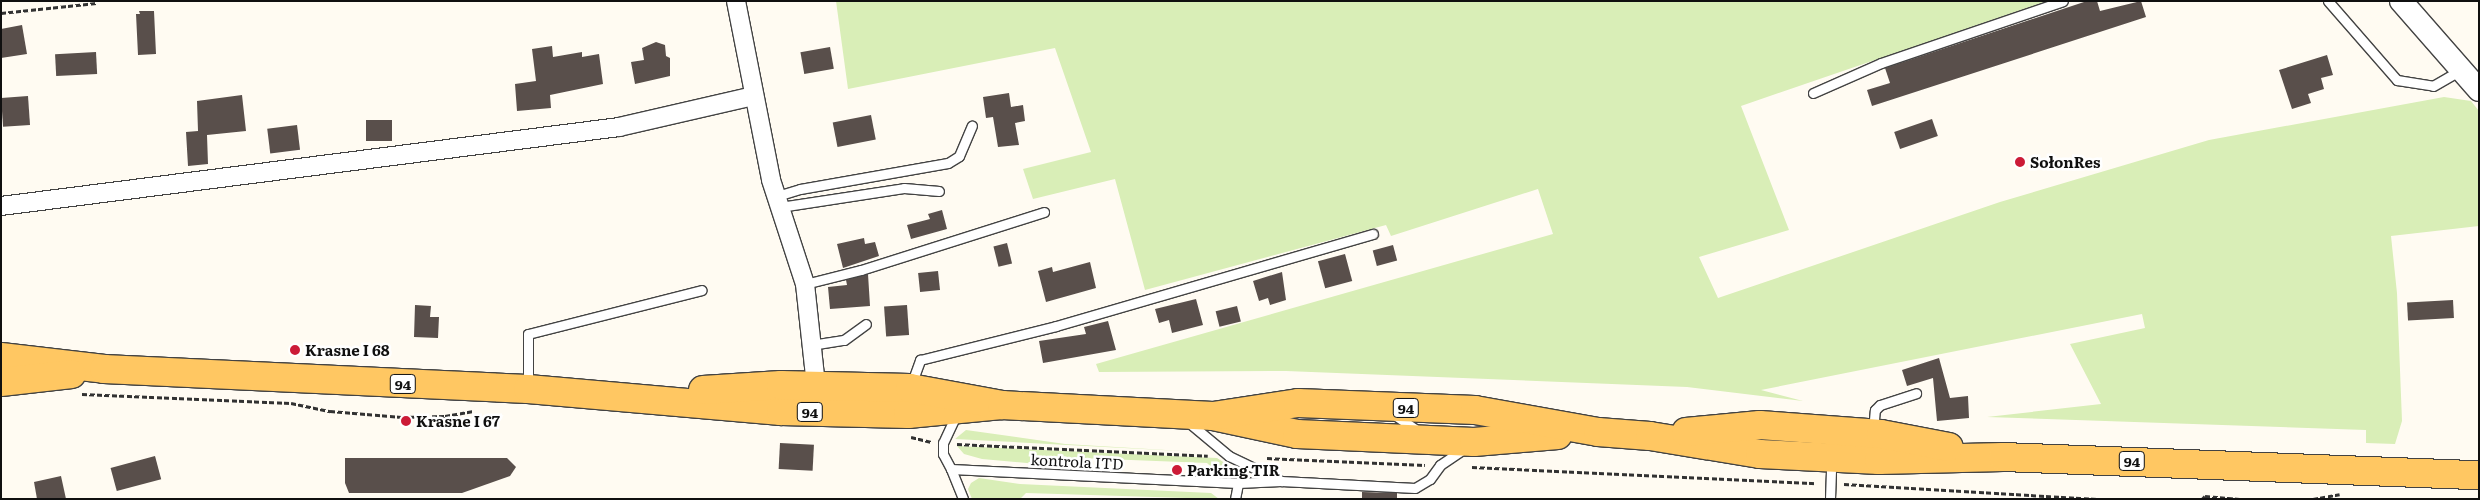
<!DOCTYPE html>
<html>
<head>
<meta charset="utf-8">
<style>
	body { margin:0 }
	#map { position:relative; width:2480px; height:500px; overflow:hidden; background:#fffbf2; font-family:Literata,serif }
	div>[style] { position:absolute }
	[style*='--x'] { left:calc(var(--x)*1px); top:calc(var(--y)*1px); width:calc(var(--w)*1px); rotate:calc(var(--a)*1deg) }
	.green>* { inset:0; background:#d9eeb7 }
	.building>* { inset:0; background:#594f4b; transform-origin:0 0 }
	.path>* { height:3px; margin-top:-1.5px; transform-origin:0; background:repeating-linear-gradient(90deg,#323232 0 5px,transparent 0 7.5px) }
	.roads { filter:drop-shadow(1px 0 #434343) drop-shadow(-1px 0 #434343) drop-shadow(0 1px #434343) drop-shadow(0 -1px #434343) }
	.service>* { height:9px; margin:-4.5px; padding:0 4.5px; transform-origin:4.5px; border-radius:4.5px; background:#fff }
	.minor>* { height:18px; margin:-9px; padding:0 9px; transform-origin:9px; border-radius:9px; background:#fff }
	.tertiary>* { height:22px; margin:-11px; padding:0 11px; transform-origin:11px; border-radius:11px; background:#fff }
	.primary>* { height:28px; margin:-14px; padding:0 14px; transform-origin:14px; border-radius:14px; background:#ffc762 }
	.dots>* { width:14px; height:14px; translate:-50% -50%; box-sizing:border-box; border:2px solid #fff; border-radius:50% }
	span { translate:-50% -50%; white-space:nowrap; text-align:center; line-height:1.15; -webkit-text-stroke:5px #fff; paint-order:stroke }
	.shield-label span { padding:1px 4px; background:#fff; border:1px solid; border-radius:4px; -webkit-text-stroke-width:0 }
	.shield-label { font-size:14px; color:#101010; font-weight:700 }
	.poi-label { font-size:15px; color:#101010; font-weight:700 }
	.left { translate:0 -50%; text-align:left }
	.street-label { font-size:15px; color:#101010 }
	.frame { position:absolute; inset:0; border:2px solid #101010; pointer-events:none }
</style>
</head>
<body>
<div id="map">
	<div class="green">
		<i style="clip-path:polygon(836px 1px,2047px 1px,1741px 106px,1789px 230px,1699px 257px,1718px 298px,2000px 202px,2209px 140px,2444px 97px,2471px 101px,2479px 111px,2479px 226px,2391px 236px,2397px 293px,2402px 421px,2395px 444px,2366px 443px,2366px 430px,1987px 417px,2101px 404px,2070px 344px,2145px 328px,2142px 314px,1761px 390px,1803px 401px,1687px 387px,1286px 371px,1099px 372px,1096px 364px,1553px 234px,1538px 189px,1391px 236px,1386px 225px,1145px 290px,1115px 179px,1033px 199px,1023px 169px,1091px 152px,1055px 48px,848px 89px)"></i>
		<i style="clip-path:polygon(966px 430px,1065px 444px,1199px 452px,955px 439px)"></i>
		<i style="clip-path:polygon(957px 446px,1217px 458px,1234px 469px,1235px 473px,1219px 474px,1207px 463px,1080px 458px,1059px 466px,982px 459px,964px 454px)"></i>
		<i style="clip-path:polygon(979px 478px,1020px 484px,1211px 493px,1219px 499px,1026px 493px,1020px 499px,972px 499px,968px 489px,971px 483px)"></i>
	</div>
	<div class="building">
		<i style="clip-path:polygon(2087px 1px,2097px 1px,2100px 11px,2141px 1px,2146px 17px,1872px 106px,1867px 90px,1890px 83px,1885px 68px)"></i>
		<i style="clip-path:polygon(139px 11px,154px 11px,156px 54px,138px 55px,136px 14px,140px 14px)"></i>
		<i style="clip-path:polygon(22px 25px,27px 54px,1px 58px,1px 29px)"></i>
		<i style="clip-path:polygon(656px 42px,665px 45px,666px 56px,670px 58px,670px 76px,635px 84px,631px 62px,644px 60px,642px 48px)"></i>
		<i style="clip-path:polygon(552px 46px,553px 57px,582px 52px,582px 57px,599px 54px,603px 84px,550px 95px,551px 108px,517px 111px,515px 84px,536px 81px,532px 49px)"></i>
		<i style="left:830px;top:47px;width:22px;height:30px;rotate:80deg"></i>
		<i style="left:96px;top:52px;width:22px;height:41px;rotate:87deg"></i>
		<i style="clip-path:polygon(2327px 55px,2333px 75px,2321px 78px,2324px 89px,2308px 94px,2311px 103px,2292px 109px,2279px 70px)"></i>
		<i style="clip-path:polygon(1009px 93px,1011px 107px,1023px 105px,1025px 121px,1015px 123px,1019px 145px,998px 147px,993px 117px,986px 118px,983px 97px)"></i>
		<i style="clip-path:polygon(242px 95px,246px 131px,207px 135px,208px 164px,188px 166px,186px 132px,198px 131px,197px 101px)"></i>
		<i style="left:28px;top:96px;width:29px;height:27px;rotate:86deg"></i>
		<i style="left:871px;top:115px;width:25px;height:39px;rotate:79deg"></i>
		<i style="left:1932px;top:119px;width:18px;height:40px;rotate:71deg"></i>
		<i style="left:392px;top:120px;width:21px;height:26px;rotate:90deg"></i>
		<i style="left:297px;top:125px;width:25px;height:30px;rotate:83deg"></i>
		<i style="clip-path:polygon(942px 210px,947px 229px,911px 239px,907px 225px,930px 219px,928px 214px)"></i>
		<i style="clip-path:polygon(864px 238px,865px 244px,875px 242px,879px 256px,843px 268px,837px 244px)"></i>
		<i style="left:1007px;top:243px;width:21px;height:14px;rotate:76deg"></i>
		<i style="left:1393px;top:245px;width:16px;height:21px;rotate:75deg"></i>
		<i style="left:1345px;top:254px;width:28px;height:28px;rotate:75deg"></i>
		<i style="clip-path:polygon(1090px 262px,1096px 288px,1046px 302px,1038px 271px,1052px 267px,1053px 272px)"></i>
		<i style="left:938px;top:271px;width:19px;height:20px;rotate:84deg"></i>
		<i style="clip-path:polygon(1282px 272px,1286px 300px,1270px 305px,1268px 298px,1259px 301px,1253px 281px)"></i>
		<i style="clip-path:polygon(868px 274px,870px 306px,830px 309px,828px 287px,847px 285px,846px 280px)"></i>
		<i style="clip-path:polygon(1196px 299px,1203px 325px,1172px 333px,1169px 320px,1159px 323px,1155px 309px)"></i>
		<i style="left:2453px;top:300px;width:18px;height:46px;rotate:87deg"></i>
		<i style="clip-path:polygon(415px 305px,431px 306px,430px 317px,439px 317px,438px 338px,414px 337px)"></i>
		<i style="left:907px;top:305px;width:30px;height:23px;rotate:86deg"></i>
		<i style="left:1237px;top:306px;width:16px;height:22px;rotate:76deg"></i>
		<i style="clip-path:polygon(1108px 321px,1116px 350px,1043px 363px,1039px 341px,1086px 334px,1084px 327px)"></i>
		<i style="clip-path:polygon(1939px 358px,1950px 398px,1968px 396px,1969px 418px,1937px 421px,1933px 378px,1907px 386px,1902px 370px)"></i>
		<i style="left:780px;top:443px;width:34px;height:26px;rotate:3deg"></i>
		<i style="left:155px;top:456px;width:24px;height:46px;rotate:75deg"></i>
		<i style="clip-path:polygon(345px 458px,507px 458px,516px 467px,510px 476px,462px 493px,349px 493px,345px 483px)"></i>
		<i style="clip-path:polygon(61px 476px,66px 499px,37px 499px,34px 482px)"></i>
		<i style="clip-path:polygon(1362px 492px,1397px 493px,1397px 499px,1362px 499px)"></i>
	</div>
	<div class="path">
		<i style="--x:1;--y:13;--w:96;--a:-6"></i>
		<i style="--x:82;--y:394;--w:209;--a:2.5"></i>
		<i style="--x:291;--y:403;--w:40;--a:12"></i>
		<i style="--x:330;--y:411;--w:72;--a:4.8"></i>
		<i style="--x:402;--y:417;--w:43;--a:-1.3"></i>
		<i style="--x:445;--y:416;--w:29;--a:-10"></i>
		<i style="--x:911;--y:437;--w:21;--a:14"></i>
		<i style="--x:957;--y:444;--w:251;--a:2.7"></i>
		<i style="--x:1267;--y:458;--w:158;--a:2.5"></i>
		<i style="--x:1472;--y:467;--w:345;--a:2.7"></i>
		<i style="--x:1844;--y:484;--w:254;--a:3.4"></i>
		<i style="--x:2202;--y:499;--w:4;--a:-45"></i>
		<i style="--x:2205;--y:496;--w:35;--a:5"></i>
		<i style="--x:2313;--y:499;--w:27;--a:-10"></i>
	</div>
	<div class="roads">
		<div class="service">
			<i style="--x:2328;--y:1;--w:105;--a:48.9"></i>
			<i style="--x:2397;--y:80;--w:36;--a:9"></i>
			<i style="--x:2433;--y:86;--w:32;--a:-30"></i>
			<i style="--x:1813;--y:93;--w:74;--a:-23.8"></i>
			<i style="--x:1881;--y:63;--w:192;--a:-18.8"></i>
			<i style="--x:777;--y:196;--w:24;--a:-17"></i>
			<i style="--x:800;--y:189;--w:150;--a:-10"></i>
			<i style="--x:948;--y:163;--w:13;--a:-32"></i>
			<i style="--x:959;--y:156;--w:33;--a:-67"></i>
			<i style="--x:780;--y:207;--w:125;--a:-8.7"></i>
			<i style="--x:904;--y:188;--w:35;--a:5"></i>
			<i style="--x:805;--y:284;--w:58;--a:-14"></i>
			<i style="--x:861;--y:270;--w:192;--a:-17.6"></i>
			<i style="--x:811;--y:345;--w:33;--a:-9"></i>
			<i style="--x:844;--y:340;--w:27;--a:-36"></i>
			<i style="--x:911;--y:385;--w:27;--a:-70"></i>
			<i style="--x:920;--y:360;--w:140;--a:-14"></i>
			<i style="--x:1056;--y:326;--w:330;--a:-16.2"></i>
			<i style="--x:528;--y:386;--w:52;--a:-90"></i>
			<i style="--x:528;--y:334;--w:179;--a:-14.2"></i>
			<i style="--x:957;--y:413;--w:33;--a:115"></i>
			<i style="--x:943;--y:443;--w:11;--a:90"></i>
			<i style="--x:943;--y:454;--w:17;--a:62"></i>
			<i style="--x:951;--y:469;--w:287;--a:2.8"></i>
			<i style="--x:1238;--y:483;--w:43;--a:-2.7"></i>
			<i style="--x:1396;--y:416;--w:29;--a:34"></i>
			<i style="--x:1187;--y:421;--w:55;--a:39.8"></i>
			<i style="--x:1229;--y:456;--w:58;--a:25.7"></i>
			<i style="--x:1281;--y:481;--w:134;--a:3"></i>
			<i style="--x:1415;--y:488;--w:17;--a:-31"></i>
			<i style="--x:1430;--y:479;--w:17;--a:-54"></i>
			<i style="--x:1440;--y:465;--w:29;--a:-34"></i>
			<i style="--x:1873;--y:431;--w:21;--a:-85"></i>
			<i style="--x:1875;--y:410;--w:7;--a:-45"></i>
			<i style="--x:1880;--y:405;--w:38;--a:-18"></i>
			<i style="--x:951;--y:469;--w:32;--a:68"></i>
			<i style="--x:1235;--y:499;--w:16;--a:-79"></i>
			<i style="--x:1830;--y:499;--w:37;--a:-88"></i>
		</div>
		<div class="minor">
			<i style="--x:736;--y:1;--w:182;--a:78.9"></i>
			<i style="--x:771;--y:180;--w:109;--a:71.9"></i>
			<i style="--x:805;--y:284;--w:102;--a:83.8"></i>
			<i style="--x:1;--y:206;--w:623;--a:-7.28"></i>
			<i style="--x:619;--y:127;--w:138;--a:-13"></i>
		</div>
		<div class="tertiary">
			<i style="--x:2401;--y:1;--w:118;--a:48.8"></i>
		</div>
		<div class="primary">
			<i style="--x:1;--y:357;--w:104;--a:6.6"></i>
			<i style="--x:104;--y:369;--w:424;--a:2.7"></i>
			<i style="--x:528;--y:389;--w:254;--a:5"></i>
			<i style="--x:781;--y:411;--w:127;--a:1.4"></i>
			<i style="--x:908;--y:414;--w:94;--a:-5.5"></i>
			<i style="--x:1;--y:382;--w:71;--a:-6.4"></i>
			<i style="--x:703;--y:390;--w:78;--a:-3.7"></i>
			<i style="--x:781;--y:385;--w:129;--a:1.3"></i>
			<i style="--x:910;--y:388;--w:94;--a:10.5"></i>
			<i style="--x:1002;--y:405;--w:211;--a:3"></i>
			<i style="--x:1213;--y:416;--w:86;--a:12.1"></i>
			<i style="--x:1297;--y:434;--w:177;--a:2.6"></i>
			<i style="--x:1474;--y:442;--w:84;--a:-4.8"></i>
			<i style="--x:1213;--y:416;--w:86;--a:-8.7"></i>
			<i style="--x:1298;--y:403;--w:177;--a:2.3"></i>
			<i style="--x:1475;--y:410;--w:125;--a:10.1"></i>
			<i style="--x:1598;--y:432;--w:52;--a:4.4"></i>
			<i style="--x:1650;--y:436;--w:111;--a:9.3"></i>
			<i style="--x:1760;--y:454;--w:119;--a:2.9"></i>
			<i style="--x:1879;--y:460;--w:124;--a:-1.4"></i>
			<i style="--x:2003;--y:457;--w:476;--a:2.2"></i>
			<i style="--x:1686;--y:432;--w:74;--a:-5.4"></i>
			<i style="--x:1760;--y:425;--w:121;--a:4.3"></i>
			<i style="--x:1881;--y:434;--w:69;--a:10.8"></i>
		</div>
	</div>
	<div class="dots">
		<i style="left:2020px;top:162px;background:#cc1b37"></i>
		<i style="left:295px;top:350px;background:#cc1b37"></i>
		<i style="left:406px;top:421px;background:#cc1b37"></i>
		<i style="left:1177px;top:470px;background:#cc1b37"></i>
	</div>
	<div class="shield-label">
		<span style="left:403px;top:384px">94</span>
		<span style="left:1406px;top:408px">94</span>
		<span style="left:810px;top:412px">94</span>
		<span style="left:2132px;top:461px">94</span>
	</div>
	<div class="poi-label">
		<span class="left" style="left:2030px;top:162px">SołonRes</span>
		<span class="left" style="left:305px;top:350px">Krasne I 68</span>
		<span class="left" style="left:416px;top:421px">Krasne I 67</span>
		<span class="left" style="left:1187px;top:470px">Parking TIR</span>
	</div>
	<div class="street-label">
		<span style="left:1077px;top:461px;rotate:3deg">kontrola ITD</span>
	</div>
	<div class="frame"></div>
</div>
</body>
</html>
